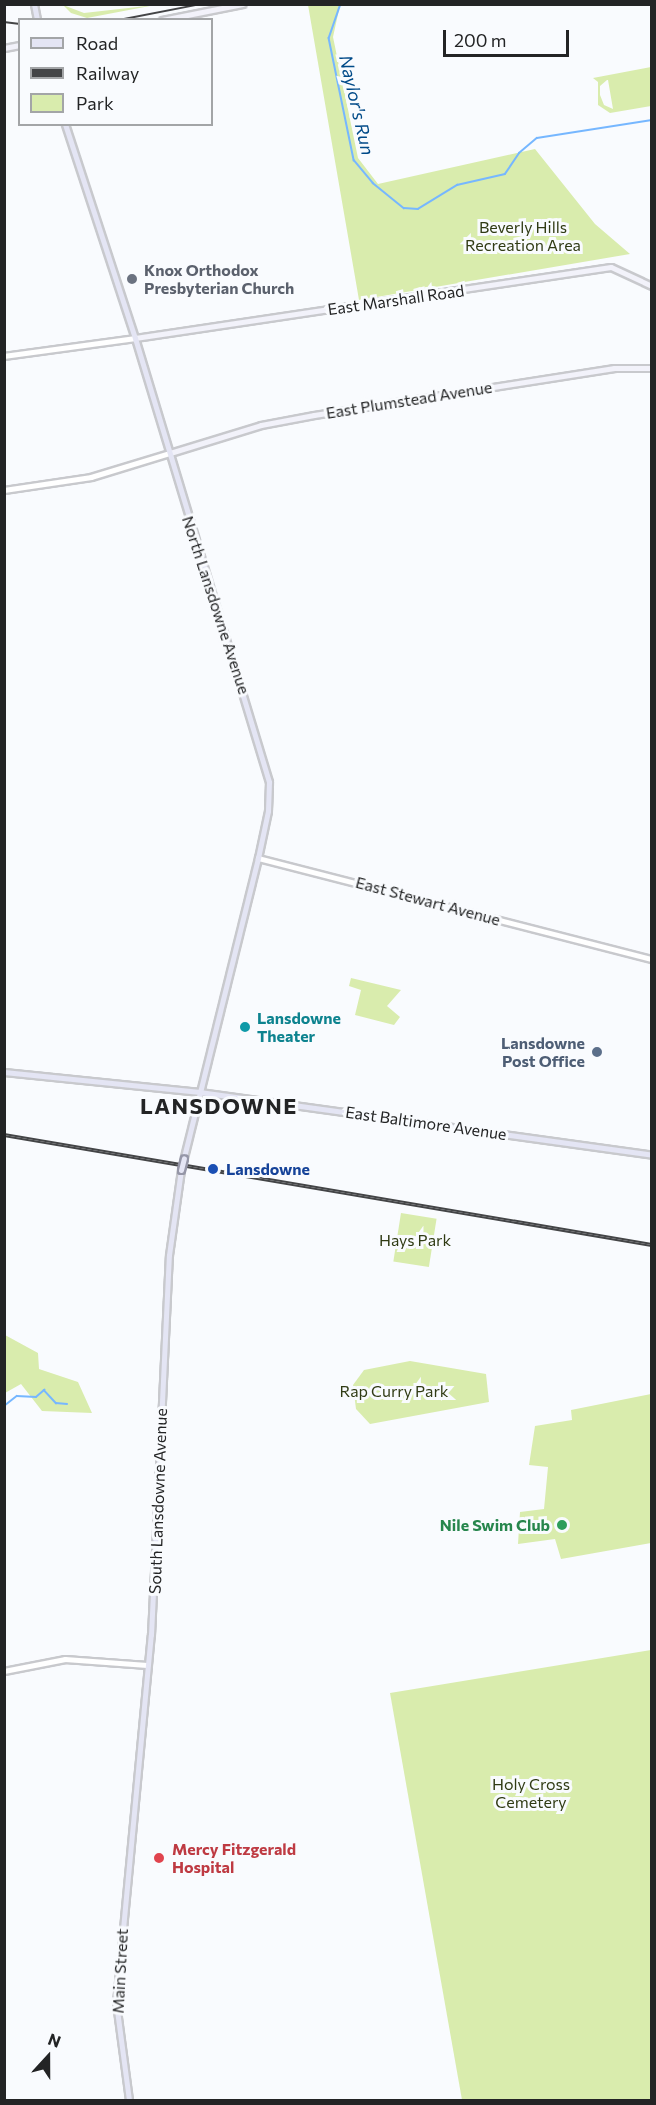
<!DOCTYPE html>
<html>
<head>
<meta charset="utf-8">
<style>
	body { margin:0 }
	#map { position:relative; width:656px; height:2105px; overflow:hidden; background:#f9fbfe; font-family:Commissioner,sans-serif }
	div>[style] { position:absolute }
	[style*='--x'] { left:calc(var(--x)*1px); top:calc(var(--y)*1px); width:calc(var(--w)*1px); rotate:calc(var(--a)*1deg) }
	.green>* { inset:0; background:#d9ecad; transform-origin:0 0 }
	.stream>* { height:1.5px; margin:-0.75px; padding:0 0.75px; transform-origin:0.75px; border-radius:0.75px; background:#76b7ff }
	.roads { filter:drop-shadow(2px 0 #c8c9cd) drop-shadow(-2px 0 #c8c9cd) drop-shadow(0 2px #c8c9cd) drop-shadow(0 -2px #c8c9cd) }
	.tertiary>* { height:4.5px; margin:-2.25px; padding:0 2.25px; transform-origin:2.25px; border-radius:2.25px; background:#fff }
	.secondary>* { height:5px; margin:-2.5px; padding:0 2.5px; transform-origin:2.5px; border-radius:2.5px; background:#f2f2fa }
	.primary>* { height:5px; margin:-2.5px; padding:0 2.5px; transform-origin:2.5px; border-radius:2.5px; background:#e4e5f4 }
	.tram>* { height:1.5px; margin:-0.75px; padding:0 0.75px; transform-origin:0.75px; border-radius:0.75px; background:#444547 }
	.rail>* { height:4px; margin-top:-2px; transform-origin:0; background:repeating-linear-gradient(90deg,#f9fbfe 0 4.5px,#444547 0 9px); box-sizing:border-box; border-block:2px solid #444547 }
	.bridges { filter:drop-shadow(2px 0 #9596a7) drop-shadow(-2px 0 #9596a7) drop-shadow(0 2px #9596a7) drop-shadow(0 -2px #9596a7) }
	.primary-bridge>* { height:5px; margin:-2.5px; padding:0 2.5px; transform-origin:2.5px; border-radius:2.5px; background:#e4e5f4 }
	.dots>* { width:16px; height:16px; translate:-50% -50%; box-sizing:border-box; border:3px solid #f9fbfe; border-radius:50% }
	span { translate:-50% -50%; white-space:nowrap; text-align:center; line-height:1.15; -webkit-text-stroke:6px #f9fbfe; paint-order:stroke }
	.park-label { font-size:16px; color:#303b14 }
	.worship-label { font-size:16px; color:#5b616d; font-weight:700 }
	.left { translate:0 -50%; text-align:left }
	.street-label { font-size:16px; color:#232425 }
	.culture-label { font-size:16px; color:#0d838f; font-weight:700 }
	.service-label { font-size:16px; color:#4e5e75; font-weight:700 }
	.right { translate:-100% -50%; text-align:right }
	.transit-label { font-size:16px; color:#164399; font-weight:700 }
	.leisure-label { font-size:16px; color:#27864d; font-weight:700 }
	.health-label { font-size:16px; color:#be3a42; font-weight:700 }
	.water-label { font-size:18px; color:#004a88; font-style:italic }
	.district-label { font-size:22px; color:#232425; font-weight:700; letter-spacing:1.5px }
	.frame { position:absolute; inset:0; border:6px solid #232425; pointer-events:none }
	.legend { position:absolute; left:18px; top:18px; width:195px; height:108px; box-sizing:border-box; background:#f9fbfe; border:2px solid #a3a5a7; margin:0; padding:8px 10px; list-style:none; font-size:18px; color:#232425 }
	.legend li { display:flex; align-items:center; gap:12px; height:30px }
	.legend b { width:30px; border:2px solid #a3a5a7 }
	.north { position:absolute; left:18px; top:2027px; width:60px; height:60px; -webkit-text-stroke:4px #f9fbfe; paint-order:stroke; rotate:21deg; font-size:16px; font-weight:700; line-height:24px; text-align:center; color:#232425 }
	.north::after { content:''; display:block; margin:auto; width:21px; height:27px; background:#232425; clip-path:polygon(50% 0,100% 100%,50% 72%,0 100%) }
	.scale { position:absolute; left:443px; top:30px; width:126px; height:27px; box-sizing:border-box; border:3px solid #232425; border-top:0; padding-left:8px; font-size:18px; line-height:21px; white-space:nowrap; color:#232425; -webkit-text-stroke:4px #f9fbfe; paint-order:stroke }
</style>
</head>
<body>
<div id="map">
	<div class="green">
		<i style="clip-path:polygon(63px 5px,84px 13px,155px 5px,87px 18px,71px 13px)"></i>
		<i style="clip-path:polygon(308px 5px,340px 5px,333px 37px,358px 158px,378px 184px,535px 149px,595px 224px,630px 254px,359px 300px)"></i>
		<i style="clip-path:polygon(evenodd,651px 67px,651px 106px,610px 113px,598px 105px,598px 82px,593px 78px,651px 67px,607px 80px,608px 80px,613px 109px,604px 105px,600px 95px,600px 86px,607px 80px)"></i>
		<i style="clip-path:polygon(351px 978px,401px 990px,387px 1006px,400px 1017px,394px 1025px,355px 1015px,361px 990px,349px 986px)"></i>
		<i style="left:401px;top:1213px;width:36px;height:49px;rotate:9deg"></i>
		<i style="clip-path:polygon(5px 1335px,38px 1353px,39px 1369px,78px 1382px,92px 1413px,42px 1411px,21px 1384px,5px 1393px)"></i>
		<i style="clip-path:polygon(410px 1361px,486px 1374px,489px 1402px,370px 1424px,356px 1409px,353px 1385px,364px 1370px)"></i>
		<i style="clip-path:polygon(651px 1394px,651px 1543px,561px 1559px,555px 1539px,518px 1544px,520px 1512px,544px 1509px,548px 1467px,529px 1465px,535px 1426px,572px 1420px,571px 1410px)"></i>
		<i style="clip-path:polygon(651px 1650px,651px 2100px,462px 2100px,390px 1693px)"></i>
	</div>
	<div class="stream">
		<i style="--x:341;--y:4;--w:36;--a:109"></i>
		<i style="--x:329;--y:38;--w:125;--a:78.4"></i>
		<i style="--x:354;--y:160;--w:30;--a:50"></i>
		<i style="--x:373;--y:183;--w:40;--a:39"></i>
		<i style="--x:404;--y:208;--w:14;--a:4"></i>
		<i style="--x:418;--y:209;--w:46;--a:-31.6"></i>
		<i style="--x:457;--y:185;--w:49;--a:-12.9"></i>
		<i style="--x:505;--y:174;--w:25;--a:-56"></i>
		<i style="--x:519;--y:153;--w:23;--a:-40"></i>
		<i style="--x:537;--y:138;--w:116;--a:-8.9"></i>
		<i style="--x:4;--y:1406;--w:16;--a:-38"></i>
		<i style="--x:17;--y:1396;--w:19;--a:3"></i>
		<i style="--x:36;--y:1397;--w:11;--a:-41"></i>
		<i style="--x:44;--y:1390;--w:18;--a:47"></i>
		<i style="--x:56;--y:1403;--w:11;--a:5"></i>
	</div>
	<div class="roads">
		<div class="tertiary">
			<i style="--x:4;--y:356;--w:132;--a:-7.8"></i>
			<i style="--x:4;--y:490;--w:88;--a:-8.5"></i>
			<i style="--x:91;--y:477;--w:83;--a:-16.9"></i>
			<i style="--x:258;--y:858;--w:407;--a:14.4"></i>
			<i style="--x:4;--y:1671;--w:62;--a:-11.1"></i>
			<i style="--x:65;--y:1659;--w:82;--a:4.2"></i>
		</div>
		<div class="secondary">
			<i style="--x:162;--y:20;--w:82;--a:-11.3"></i>
			<i style="--x:4;--y:48;--w:16;--a:-11"></i>
			<i style="--x:135;--y:338;--w:481;--a:-8.5"></i>
			<i style="--x:611;--y:267;--w:45;--a:24.9"></i>
			<i style="--x:170;--y:453;--w:95;--a:-17.1"></i>
			<i style="--x:261;--y:425;--w:54;--a:-10.7"></i>
			<i style="--x:314;--y:415;--w:304;--a:-8.9"></i>
			<i style="--x:614;--y:368;--w:38;--a:0"></i>
		</div>
		<div class="primary">
			<i style="--x:34;--y:4;--w:16;--a:79"></i>
			<i style="--x:65;--y:124;--w:225;--a:71.9"></i>
			<i style="--x:135;--y:338;--w:464;--a:73.2"></i>
			<i style="--x:269;--y:782;--w:29;--a:92"></i>
			<i style="--x:268;--y:811;--w:48;--a:102"></i>
			<i style="--x:258;--y:858;--w:309;--a:103.9"></i>
			<i style="--x:4;--y:1072;--w:197;--a:5.8"></i>
			<i style="--x:200;--y:1092;--w:456;--a:7.9"></i>
			<i style="--x:129;--y:2100;--w:98;--a:-97.6"></i>
			<i style="--x:116;--y:2003;--w:370;--a:-84.6"></i>
			<i style="--x:151;--y:1635;--w:380;--a:-87.3"></i>
			<i style="--x:169;--y:1255;--w:86;--a:-82"></i>
		</div>
	</div>
	<div class="tram">
		<i style="--x:119;--y:20;--w:84;--a:-11"></i>
		<i style="--x:4;--y:22;--w:16;--a:7"></i>
	</div>
	<div class="rail">
		<i style="--x:4;--y:1135;--w:657;--a:9.63"></i>
	</div>
	<div class="bridges">
		<div class="primary-bridge">
			<i style="--x:181;--y:1170;--w:12;--a:-76"></i>
		</div>
	</div>
	<div class="dots">
		<i style="left:132px;top:279px;background:#6b7280"></i>
		<i style="left:245px;top:1027px;background:#0f9aa8"></i>
		<i style="left:597px;top:1052px;background:#5c6f8a"></i>
		<i style="left:213px;top:1169px;background:#1a4fb4"></i>
		<i style="left:562px;top:1525px;background:#2e9e5b"></i>
		<i style="left:159px;top:1858px;background:#e0444e"></i>
	</div>
	<div class="park-label">
		<span style="left:523px;top:236px">Beverly Hills<br>Recreation Area</span>
		<span style="left:415px;top:1240px">Hays Park</span>
		<span style="left:394px;top:1391px">Rap Curry Park</span>
		<span style="left:531px;top:1793px">Holy Cross<br>Cemetery</span>
	</div>
	<div class="worship-label">
		<span class="left" style="left:144px;top:279px">Knox Orthodox<br>Presbyterian Church</span>
	</div>
	<div class="street-label">
		<span style="left:396px;top:300px;rotate:-8deg">East Marshall Road</span>
		<span style="left:409px;top:400px;rotate:-9deg">East Plumstead Avenue</span>
		<span style="left:216px;top:605px;rotate:72deg">North Lansdowne Avenue</span>
		<span style="left:428px;top:901px;rotate:15deg">East Stewart Avenue</span>
		<span style="left:426px;top:1123px;rotate:8deg">East Baltimore Avenue</span>
		<span style="left:158px;top:1501px;rotate:-88deg">South Lansdowne Avenue</span>
		<span style="left:120px;top:1971px;rotate:-87deg">Main Street</span>
	</div>
	<div class="culture-label">
		<span class="left" style="left:257px;top:1027px">Lansdowne<br>Theater</span>
	</div>
	<div class="service-label">
		<span class="right" style="left:585px;top:1052px">Lansdowne<br>Post Office</span>
	</div>
	<div class="transit-label">
		<span class="left" style="left:226px;top:1169px">Lansdowne</span>
	</div>
	<div class="leisure-label">
		<span class="right" style="left:550px;top:1525px">Nile Swim Club</span>
	</div>
	<div class="health-label">
		<span class="left" style="left:172px;top:1858px">Mercy Fitzgerald<br>Hospital</span>
	</div>
	<div class="water-label">
		<span style="left:357px;top:105px;rotate:77deg">Naylor's Run</span>
	</div>
	<div class="district-label">
		<span style="left:219px;top:1106px">LANSDOWNE</span>
	</div>
	<div class="frame"></div>
	<ul class="legend">
	<li><b style="height:8px;background:#e4e5f4"></b>Road</li>
	<li><b style="height:8px;background:#444547"></b>Railway</li>
	<li><b style="height:16px;background:#d9ecad"></b>Park</li>
	</ul>
	<div class="north">N</div>
	<div class="scale">200 m</div>
</div>
</body>
</html>
